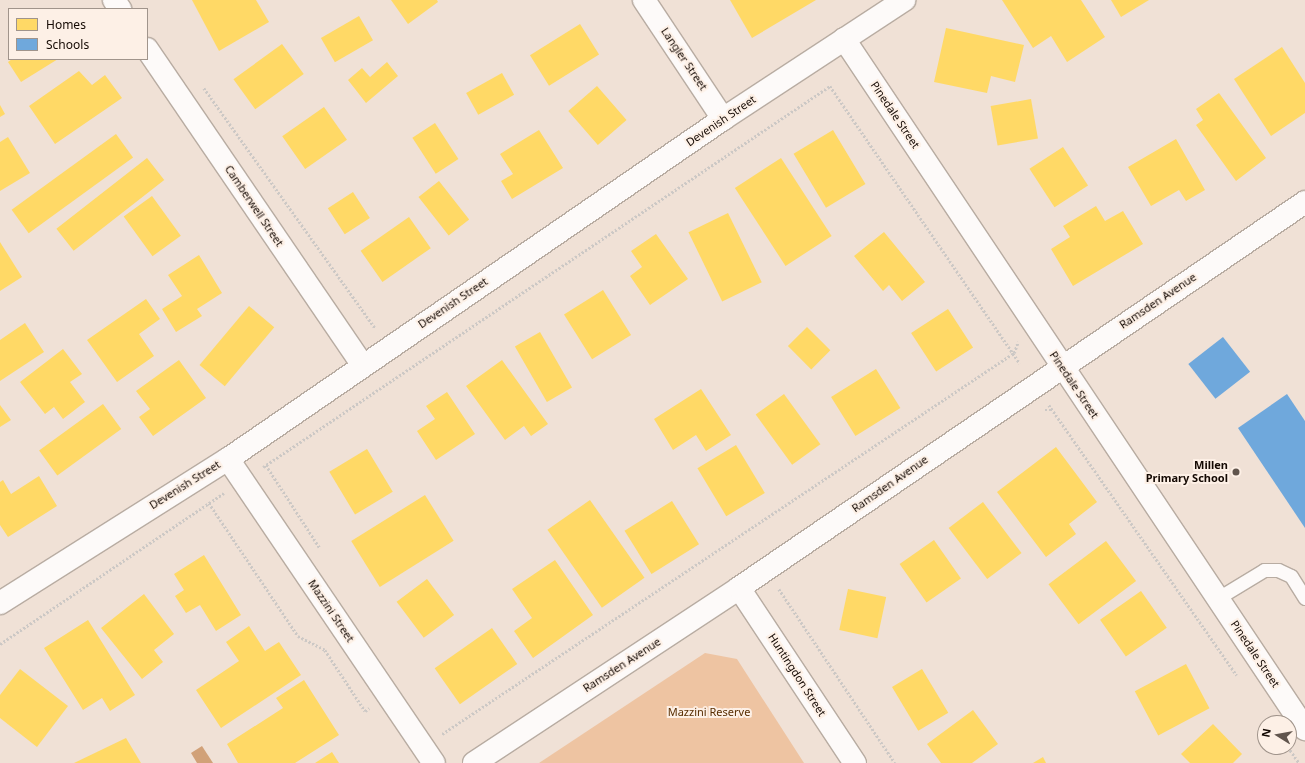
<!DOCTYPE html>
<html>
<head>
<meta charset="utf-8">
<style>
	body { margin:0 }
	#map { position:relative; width:1305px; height:763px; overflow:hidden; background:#f0e1d6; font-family:"Noto Sans",sans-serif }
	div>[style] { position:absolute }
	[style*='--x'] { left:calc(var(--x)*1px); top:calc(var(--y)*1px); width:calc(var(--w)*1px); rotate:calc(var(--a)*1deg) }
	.green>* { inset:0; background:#eec4a2 }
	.water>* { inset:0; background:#d1a178 }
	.homes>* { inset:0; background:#ffd966; transform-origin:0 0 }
	.schools>* { inset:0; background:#6fa8dc; transform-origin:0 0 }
	.path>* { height:2.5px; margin-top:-1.25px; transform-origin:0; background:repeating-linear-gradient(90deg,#ccc8c5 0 2px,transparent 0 4px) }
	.roads { filter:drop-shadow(1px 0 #b8aca2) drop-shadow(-1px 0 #b8aca2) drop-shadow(0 1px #b8aca2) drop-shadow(0 -1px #b8aca2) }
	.service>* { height:13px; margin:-6.5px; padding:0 6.5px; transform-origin:6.5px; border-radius:6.5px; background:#fdfaf9 }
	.minor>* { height:22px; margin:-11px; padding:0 11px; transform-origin:11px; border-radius:11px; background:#fdfaf9 }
	.dots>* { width:11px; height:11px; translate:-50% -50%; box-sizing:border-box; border:2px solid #fdf0e6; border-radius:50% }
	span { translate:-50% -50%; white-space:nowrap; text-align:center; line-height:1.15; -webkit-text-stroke:4px #fdf0e6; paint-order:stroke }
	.street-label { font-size:11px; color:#140903 }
	.poi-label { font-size:11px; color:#140903; font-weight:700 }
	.right { translate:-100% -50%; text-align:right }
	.park-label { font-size:11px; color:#572d01 }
	.legend { position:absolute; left:8px; top:8px; width:140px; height:52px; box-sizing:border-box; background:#fdf0e6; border:1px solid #a0948b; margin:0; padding:5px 7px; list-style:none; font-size:12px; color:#140903 }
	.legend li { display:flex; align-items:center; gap:8px; height:20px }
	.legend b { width:20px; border:1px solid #a0948b }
	.north { position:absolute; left:1257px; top:715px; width:40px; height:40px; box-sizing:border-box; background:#fdf0e6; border:1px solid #a0948b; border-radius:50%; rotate:281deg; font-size:11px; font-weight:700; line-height:16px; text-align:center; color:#140903 }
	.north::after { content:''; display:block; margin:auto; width:14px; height:18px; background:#61554d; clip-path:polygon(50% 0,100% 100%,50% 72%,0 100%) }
</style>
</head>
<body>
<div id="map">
	<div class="green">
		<i style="clip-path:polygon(705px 653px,737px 659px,804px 763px,539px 763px)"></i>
	</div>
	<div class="water">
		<i style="clip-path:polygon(202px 746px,213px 763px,197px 763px,191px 753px)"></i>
	</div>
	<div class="homes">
		<i style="clip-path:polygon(192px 0,256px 0,269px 22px,219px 51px)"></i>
		<i style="clip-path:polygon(391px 0,437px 0,438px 2px,408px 24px)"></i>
		<i style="clip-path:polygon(730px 0,816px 0,752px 38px)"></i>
		<i style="clip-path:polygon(1002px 0,1081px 0,1105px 37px,1067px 62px,1051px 36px,1033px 48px)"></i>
		<i style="clip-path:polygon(1111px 0,1149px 0,1121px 17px)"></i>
		<i style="left:359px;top:16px;width:28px;height:44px;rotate:60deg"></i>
		<i style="left:580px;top:24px;width:36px;height:59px;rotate:58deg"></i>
		<i style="clip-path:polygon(946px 28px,1024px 45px,1015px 82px,991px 76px,987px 93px,934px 82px)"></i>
		<i style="left:282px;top:44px;width:37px;height:60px;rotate:54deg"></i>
		<i style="clip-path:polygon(1282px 47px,1305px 83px,1305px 113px,1271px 136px,1234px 79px)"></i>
		<i style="clip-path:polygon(12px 59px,58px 59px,21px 82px,8px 62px)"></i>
		<i style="clip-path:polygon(387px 62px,398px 76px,366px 103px,348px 80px,362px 68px,370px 77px)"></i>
		<i style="clip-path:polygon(79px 71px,92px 85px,105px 75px,122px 98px,55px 144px,29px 106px)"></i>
		<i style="left:502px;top:73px;width:25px;height:41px;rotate:61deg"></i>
		<i style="left:597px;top:86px;width:45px;height:38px;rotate:49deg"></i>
		<i style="clip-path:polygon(1219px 93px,1266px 158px,1236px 181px,1196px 125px,1203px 120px,1196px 109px)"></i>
		<i style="left:1031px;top:99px;width:40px;height:41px;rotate:80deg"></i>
		<i style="clip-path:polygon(0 105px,5px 114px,0 117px)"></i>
		<i style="left:324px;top:107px;width:40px;height:51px;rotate:55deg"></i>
		<i style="left:435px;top:123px;width:43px;height:27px;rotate:57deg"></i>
		<i style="clip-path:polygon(539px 130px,563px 168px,512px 199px,501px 181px,513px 174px,500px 154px)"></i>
		<i style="left:833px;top:130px;width:63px;height:46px;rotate:59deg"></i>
		<i style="left:116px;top:134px;width:29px;height:129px;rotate:54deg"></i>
		<i style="clip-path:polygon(8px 137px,30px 173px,0 191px,0 142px)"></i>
		<i style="clip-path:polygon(1176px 139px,1205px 190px,1186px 201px,1179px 190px,1151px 206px,1128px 167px)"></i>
		<i style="left:1063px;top:147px;width:46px;height:40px;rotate:57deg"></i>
		<i style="left:147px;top:158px;width:28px;height:115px;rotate:52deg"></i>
		<i style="left:781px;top:158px;width:93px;height:55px;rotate:57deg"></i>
		<i style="left:439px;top:181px;width:49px;height:26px;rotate:52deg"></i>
		<i style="left:353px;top:192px;width:31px;height:30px;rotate:57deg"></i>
		<i style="left:152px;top:196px;width:49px;height:35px;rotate:54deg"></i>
		<i style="clip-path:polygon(1096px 206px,1105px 221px,1123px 211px,1143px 244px,1073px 286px,1051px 249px,1070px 237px,1063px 226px)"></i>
		<i style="left:728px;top:213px;width:77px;height:44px;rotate:64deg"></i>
		<i style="left:409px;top:217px;width:38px;height:59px;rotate:55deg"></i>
		<i style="clip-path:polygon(884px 232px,925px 282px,902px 301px,889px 285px,883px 291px,854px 256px)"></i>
		<i style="clip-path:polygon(656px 234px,688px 279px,650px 305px,630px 276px,642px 267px,631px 251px)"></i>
		<i style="clip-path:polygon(0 242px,22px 277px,0 291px)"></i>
		<i style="clip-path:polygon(199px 255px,222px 293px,197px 309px,202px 316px,176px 332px,162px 309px,182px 296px,168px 275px)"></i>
		<i style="left:603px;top:290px;width:53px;height:46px;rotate:58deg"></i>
		<i style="clip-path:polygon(146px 299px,160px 319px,139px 334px,154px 356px,117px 382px,87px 340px)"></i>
		<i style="left:249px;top:306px;width:33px;height:77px;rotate:40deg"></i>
		<i style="left:948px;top:309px;width:46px;height:44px;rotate:57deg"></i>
		<i style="clip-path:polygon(25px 323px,44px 352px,0 381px,0 340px)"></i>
		<i style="left:807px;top:327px;width:33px;height:27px;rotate:45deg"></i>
		<i style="left:540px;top:332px;width:64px;height:29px;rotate:60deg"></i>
		<i style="clip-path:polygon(63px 349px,82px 374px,70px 382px,85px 402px,63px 419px,54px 407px,45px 414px,20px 382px)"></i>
		<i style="clip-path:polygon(179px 360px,206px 398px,153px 436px,139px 417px,150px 409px,136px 391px)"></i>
		<i style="clip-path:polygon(502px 360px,548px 424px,531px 436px,524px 426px,505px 440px,466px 386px)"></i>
		<i style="left:876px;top:369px;width:46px;height:53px;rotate:58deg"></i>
		<i style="clip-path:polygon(701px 389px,731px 435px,706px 451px,696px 435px,673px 450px,654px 419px)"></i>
		<i style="clip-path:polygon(447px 392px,475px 434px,436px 460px,417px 431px,435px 419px,426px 406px)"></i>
		<i style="left:784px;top:394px;width:62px;height:35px;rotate:54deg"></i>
		<i style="left:103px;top:404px;width:31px;height:79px;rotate:54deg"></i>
		<i style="clip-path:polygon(0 405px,11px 420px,0 427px)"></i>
		<i style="left:736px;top:445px;width:56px;height:45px;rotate:59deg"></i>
		<i style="clip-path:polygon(1056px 447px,1097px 502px,1069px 524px,1076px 534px,1046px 557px,997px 492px)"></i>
		<i style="left:367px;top:449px;width:50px;height:44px;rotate:59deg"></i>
		<i style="clip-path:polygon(39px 476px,57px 506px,8px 537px,0 525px,0 482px,3px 480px,11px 494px)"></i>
		<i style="left:425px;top:495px;width:54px;height:87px;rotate:58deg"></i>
		<i style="left:590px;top:500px;width:95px;height:52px;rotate:55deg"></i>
		<i style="left:672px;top:501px;width:51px;height:56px;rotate:58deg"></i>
		<i style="left:983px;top:502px;width:64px;height:43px;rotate:53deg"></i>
		<i style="left:934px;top:540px;width:47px;height:42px;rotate:55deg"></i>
		<i style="left:1106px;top:541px;width:50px;height:72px;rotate:53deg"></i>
		<i style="clip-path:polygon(204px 555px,241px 615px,216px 631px,200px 605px,186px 613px,175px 596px,184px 590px,174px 574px)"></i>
		<i style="clip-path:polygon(555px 560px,593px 615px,533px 658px,514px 631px,532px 618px,512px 589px)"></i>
		<i style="left:427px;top:579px;width:45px;height:38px;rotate:53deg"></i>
		<i style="left:848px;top:589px;width:39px;height:42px;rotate:12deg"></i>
		<i style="left:1141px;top:591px;width:45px;height:50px;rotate:55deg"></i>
		<i style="clip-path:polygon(144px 594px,174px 634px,154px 650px,163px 662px,142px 679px,101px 628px)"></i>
		<i style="clip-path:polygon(88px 620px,135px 695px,110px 711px,102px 698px,83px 710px,44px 648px)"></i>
		<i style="clip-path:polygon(249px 626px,265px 651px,279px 642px,301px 675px,221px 728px,196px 690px,239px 661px,226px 642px)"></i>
		<i style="left:492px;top:628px;width:44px;height:70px;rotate:55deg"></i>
		<i style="left:1186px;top:664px;width:50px;height:58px;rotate:62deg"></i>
		<i style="clip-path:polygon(20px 669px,68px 706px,37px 747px,0 718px,0 695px)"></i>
		<i style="left:922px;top:669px;width:51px;height:35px;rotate:59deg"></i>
		<i style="clip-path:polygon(304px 680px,339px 735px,295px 763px,238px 763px,227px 744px,283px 708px,276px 698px)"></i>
		<i style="clip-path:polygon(973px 710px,998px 744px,972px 763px,941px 763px,927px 744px)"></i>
		<i style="clip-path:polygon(1213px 724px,1242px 754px,1233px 763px,1190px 763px,1181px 754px)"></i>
		<i style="clip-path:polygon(126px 738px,141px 763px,74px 763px)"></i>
		<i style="clip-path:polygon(332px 752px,339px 763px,315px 763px)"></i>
		<i style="clip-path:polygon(1043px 757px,1046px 763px,1033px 763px)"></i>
	</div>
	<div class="schools">
		<i style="left:1223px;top:337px;width:44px;height:44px;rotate:52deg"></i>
		<i style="clip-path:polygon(1287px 394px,1305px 421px,1305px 528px,1238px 428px)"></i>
	</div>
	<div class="path">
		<i style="--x:204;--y:88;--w:295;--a:54.5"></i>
		<i style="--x:1049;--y:405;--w:329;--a:55.2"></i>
		<i style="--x:1045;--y:410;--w:7;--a:0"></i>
		<i style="--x:266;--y:465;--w:99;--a:57"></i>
		<i style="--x:263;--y:467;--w:683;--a:-33.9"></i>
		<i style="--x:830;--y:86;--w:336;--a:55.6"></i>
		<i style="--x:209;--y:503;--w:160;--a:56.2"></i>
		<i style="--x:298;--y:636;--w:30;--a:27"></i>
		<i style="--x:325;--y:650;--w:73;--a:56.7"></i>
		<i style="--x:365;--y:711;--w:5;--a:-37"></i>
		<i style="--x:779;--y:589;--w:209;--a:56.3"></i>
		<i style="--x:0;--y:644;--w:270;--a:-34"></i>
		<i style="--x:442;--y:734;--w:687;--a:-33.67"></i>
		<i style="--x:1014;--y:353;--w:12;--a:-70"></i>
		<i style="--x:1288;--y:747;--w:19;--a:55"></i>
	</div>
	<div class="roads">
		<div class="service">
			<i style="--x:1218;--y:598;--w:54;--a:-31.3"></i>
			<i style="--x:1264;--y:570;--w:14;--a:0"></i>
			<i style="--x:1278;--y:570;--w:14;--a:25"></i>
			<i style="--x:1291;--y:576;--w:26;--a:58"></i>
		</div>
		<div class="minor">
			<i style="--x:114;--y:0;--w:11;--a:56"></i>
			<i style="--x:644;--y:0;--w:143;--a:56.4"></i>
			<i style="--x:844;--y:39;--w:830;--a:56.25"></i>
			<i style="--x:147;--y:49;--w:381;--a:55.7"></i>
			<i style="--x:228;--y:459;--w:367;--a:55.9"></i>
			<i style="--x:739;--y:588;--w:210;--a:56.5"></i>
			<i style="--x:0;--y:603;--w:270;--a:-32.3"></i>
			<i style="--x:228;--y:459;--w:601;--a:-34.48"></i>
			<i style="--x:723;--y:119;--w:217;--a:-33.3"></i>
			<i style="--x:474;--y:763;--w:318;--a:-33.4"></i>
			<i style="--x:739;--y:588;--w:685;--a:-34.29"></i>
		</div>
	</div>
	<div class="dots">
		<i style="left:1236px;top:472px;background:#61554d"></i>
	</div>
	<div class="street-label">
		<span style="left:684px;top:59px;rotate:56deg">Langler Street</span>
		<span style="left:895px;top:115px;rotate:56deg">Pinedale Street</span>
		<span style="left:721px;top:121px;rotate:-34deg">Devenish Street</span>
		<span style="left:254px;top:206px;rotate:56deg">Camberwell Street</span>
		<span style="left:1158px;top:301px;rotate:-34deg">Ramsden Avenue</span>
		<span style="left:453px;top:303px;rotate:-34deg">Devenish Street</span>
		<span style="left:1074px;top:385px;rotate:56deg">Pinedale Street</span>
		<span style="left:890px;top:484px;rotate:-35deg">Ramsden Avenue</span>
		<span style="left:185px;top:485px;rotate:-32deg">Devenish Street</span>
		<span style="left:331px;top:611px;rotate:56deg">Mazzini Street</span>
		<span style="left:1255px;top:654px;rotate:56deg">Pinedale Street</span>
		<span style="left:622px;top:665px;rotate:-33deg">Ramsden Avenue</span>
		<span style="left:797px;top:675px;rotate:57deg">Huntingdon Street</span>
	</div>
	<div class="poi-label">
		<span class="right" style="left:1228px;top:472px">Millen<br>Primary School</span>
	</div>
	<div class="park-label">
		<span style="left:709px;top:712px">Mazzini Reserve</span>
	</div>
	<ul class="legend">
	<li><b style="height:11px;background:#ffd966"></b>Homes</li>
	<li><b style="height:11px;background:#6fa8dc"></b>Schools</li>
	</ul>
	<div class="north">N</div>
</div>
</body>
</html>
